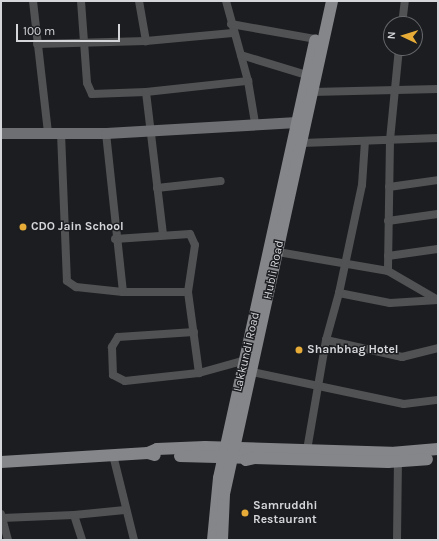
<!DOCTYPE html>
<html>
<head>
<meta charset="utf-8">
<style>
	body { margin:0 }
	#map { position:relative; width:439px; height:541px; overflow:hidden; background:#1b1d20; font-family:Karla,sans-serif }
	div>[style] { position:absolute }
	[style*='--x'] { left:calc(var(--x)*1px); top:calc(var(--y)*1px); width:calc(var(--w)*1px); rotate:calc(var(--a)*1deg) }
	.street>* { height:8px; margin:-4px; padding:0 4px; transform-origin:4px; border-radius:4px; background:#505253 }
	.secondary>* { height:11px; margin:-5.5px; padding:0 5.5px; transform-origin:5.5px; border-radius:5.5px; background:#6d6f72 }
	.primary>* { height:12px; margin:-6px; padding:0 6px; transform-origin:6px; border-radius:6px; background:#84868a }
	.dots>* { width:11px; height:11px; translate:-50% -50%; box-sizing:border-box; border:2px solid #1b1d20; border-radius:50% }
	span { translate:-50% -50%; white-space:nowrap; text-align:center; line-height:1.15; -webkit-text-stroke:3px #1b1d20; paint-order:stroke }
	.poi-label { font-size:12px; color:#d5d6d9; font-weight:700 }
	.left { translate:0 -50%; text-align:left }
	.street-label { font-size:12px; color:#d5d6d9 }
	.frame { position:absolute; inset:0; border:2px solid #d5d6d9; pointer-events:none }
	.north { position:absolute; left:383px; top:16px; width:40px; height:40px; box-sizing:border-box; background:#1b1d20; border:1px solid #65676a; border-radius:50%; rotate:274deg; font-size:11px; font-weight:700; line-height:16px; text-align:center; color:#d5d6d9 }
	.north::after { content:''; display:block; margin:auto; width:14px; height:18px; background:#e7ac37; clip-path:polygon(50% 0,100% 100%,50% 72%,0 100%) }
	.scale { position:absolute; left:16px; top:24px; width:104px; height:18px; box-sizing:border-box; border:2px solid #d5d6d9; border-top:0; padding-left:5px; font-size:12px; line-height:14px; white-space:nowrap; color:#d5d6d9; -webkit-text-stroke:3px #1b1d20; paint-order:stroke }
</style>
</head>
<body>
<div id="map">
	<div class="street">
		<i style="--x:33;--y:1;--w:133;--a:83.5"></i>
		<i style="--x:81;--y:1;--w:82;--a:85.8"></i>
		<i style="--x:87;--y:83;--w:12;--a:66"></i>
		<i style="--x:92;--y:94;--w:54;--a:-2.1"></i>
		<i style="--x:146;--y:92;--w:103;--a:-6.2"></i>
		<i style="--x:139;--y:1;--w:41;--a:80.1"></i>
		<i style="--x:226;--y:1;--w:83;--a:74.6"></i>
		<i style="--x:248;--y:81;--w:43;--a:80.5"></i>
		<i style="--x:231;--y:24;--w:85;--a:10.1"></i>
		<i style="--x:402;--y:24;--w:23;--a:-83"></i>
		<i style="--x:37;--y:44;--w:109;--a:-1.6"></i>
		<i style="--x:146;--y:41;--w:87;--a:-5.3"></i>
		<i style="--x:399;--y:48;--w:92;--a:95.6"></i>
		<i style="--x:390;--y:140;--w:131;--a:90.9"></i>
		<i style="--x:388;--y:271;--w:58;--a:30.1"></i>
		<i style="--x:241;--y:55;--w:69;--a:16.9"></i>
		<i style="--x:146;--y:92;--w:144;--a:83.2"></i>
		<i style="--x:312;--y:92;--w:126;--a:-1.4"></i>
		<i style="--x:61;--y:133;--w:148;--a:87.7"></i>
		<i style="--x:67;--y:281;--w:11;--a:34"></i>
		<i style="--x:76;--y:287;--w:47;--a:6.1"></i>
		<i style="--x:123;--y:292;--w:65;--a:0"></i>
		<i style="--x:188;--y:292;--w:82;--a:82.3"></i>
		<i style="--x:106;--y:133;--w:160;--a:83.9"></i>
		<i style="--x:302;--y:143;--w:136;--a:-2.1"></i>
		<i style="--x:389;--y:187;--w:49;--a:-8.1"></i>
		<i style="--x:157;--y:188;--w:64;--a:-6.2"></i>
		<i style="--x:388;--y:221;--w:50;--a:-8"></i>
		<i style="--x:115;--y:239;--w:75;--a:-3.8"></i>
		<i style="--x:190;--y:234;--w:12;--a:66"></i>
		<i style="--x:195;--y:245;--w:48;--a:98.5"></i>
		<i style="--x:278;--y:252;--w:112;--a:9.8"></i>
		<i style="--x:388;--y:256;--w:50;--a:-8"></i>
		<i style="--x:339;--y:293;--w:52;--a:11.1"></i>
		<i style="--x:390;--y:303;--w:48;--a:-3.6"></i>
		<i style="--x:194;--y:332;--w:76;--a:176.2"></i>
		<i style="--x:118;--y:337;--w:12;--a:121"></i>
		<i style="--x:112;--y:347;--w:28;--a:88"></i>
		<i style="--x:113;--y:375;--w:13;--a:27"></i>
		<i style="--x:125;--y:381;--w:74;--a:-6.2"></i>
		<i style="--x:199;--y:373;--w:49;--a:-15.5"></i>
		<i style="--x:326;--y:340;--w:78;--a:12.6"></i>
		<i style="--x:402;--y:357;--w:37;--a:-14"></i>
		<i style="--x:252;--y:372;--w:155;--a:11.9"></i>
		<i style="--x:404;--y:404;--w:34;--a:-7"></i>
		<i style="--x:307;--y:450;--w:112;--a:-80.2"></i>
		<i style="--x:326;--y:340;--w:49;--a:-74.5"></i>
		<i style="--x:339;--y:293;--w:110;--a:-78"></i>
		<i style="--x:362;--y:185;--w:44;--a:-86.1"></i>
		<i style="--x:113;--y:455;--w:88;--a:76.1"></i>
		<i style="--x:1;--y:514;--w:27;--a:75"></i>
		<i style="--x:74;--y:515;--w:26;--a:72"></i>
		<i style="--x:2;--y:518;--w:72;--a:-2.4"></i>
		<i style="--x:74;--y:515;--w:51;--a:-5.6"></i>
		<i style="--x:397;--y:540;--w:78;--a:-89.3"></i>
	</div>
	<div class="secondary">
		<i style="--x:1;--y:133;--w:105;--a:0"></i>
		<i style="--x:106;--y:133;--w:191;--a:-3.3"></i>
	</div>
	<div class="primary">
		<i style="--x:148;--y:453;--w:10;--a:-24"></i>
		<i style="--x:157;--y:449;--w:48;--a:-2.4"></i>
		<i style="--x:205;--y:447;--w:186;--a:1.8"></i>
		<i style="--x:391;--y:453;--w:47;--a:-4.9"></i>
		<i style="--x:180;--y:456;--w:74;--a:1.5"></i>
		<i style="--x:246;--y:460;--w:8;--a:-14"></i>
		<i style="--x:254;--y:458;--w:134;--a:1.7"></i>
		<i style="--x:388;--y:462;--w:39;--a:-4"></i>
		<i style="--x:1;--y:462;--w:147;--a:-3.5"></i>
		<i style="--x:148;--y:453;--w:7;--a:16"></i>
		<i style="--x:213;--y:540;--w:62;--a:-84.5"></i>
		<i style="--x:219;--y:478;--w:448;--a:-77.6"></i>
		<i style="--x:222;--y:540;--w:46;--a:-87.5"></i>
		<i style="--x:224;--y:494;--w:505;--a:-77.64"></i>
	</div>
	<div class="dots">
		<i style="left:23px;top:227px;background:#e7ac37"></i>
		<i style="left:299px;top:350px;background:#e7ac37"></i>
		<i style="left:245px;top:513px;background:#e7ac37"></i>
	</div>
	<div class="poi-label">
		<span class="left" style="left:31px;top:227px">CDO Jain School</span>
		<span class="left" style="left:307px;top:350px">Shanbhag Hotel</span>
		<span class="left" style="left:253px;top:513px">Samruddhi<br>Restaurant</span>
	</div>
	<div class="street-label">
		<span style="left:274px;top:270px;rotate:-78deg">Hubli Road</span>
		<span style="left:247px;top:352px;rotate:-77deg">Lakkundi Road</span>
	</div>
	<div class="frame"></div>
	<div class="north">N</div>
	<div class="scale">100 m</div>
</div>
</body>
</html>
